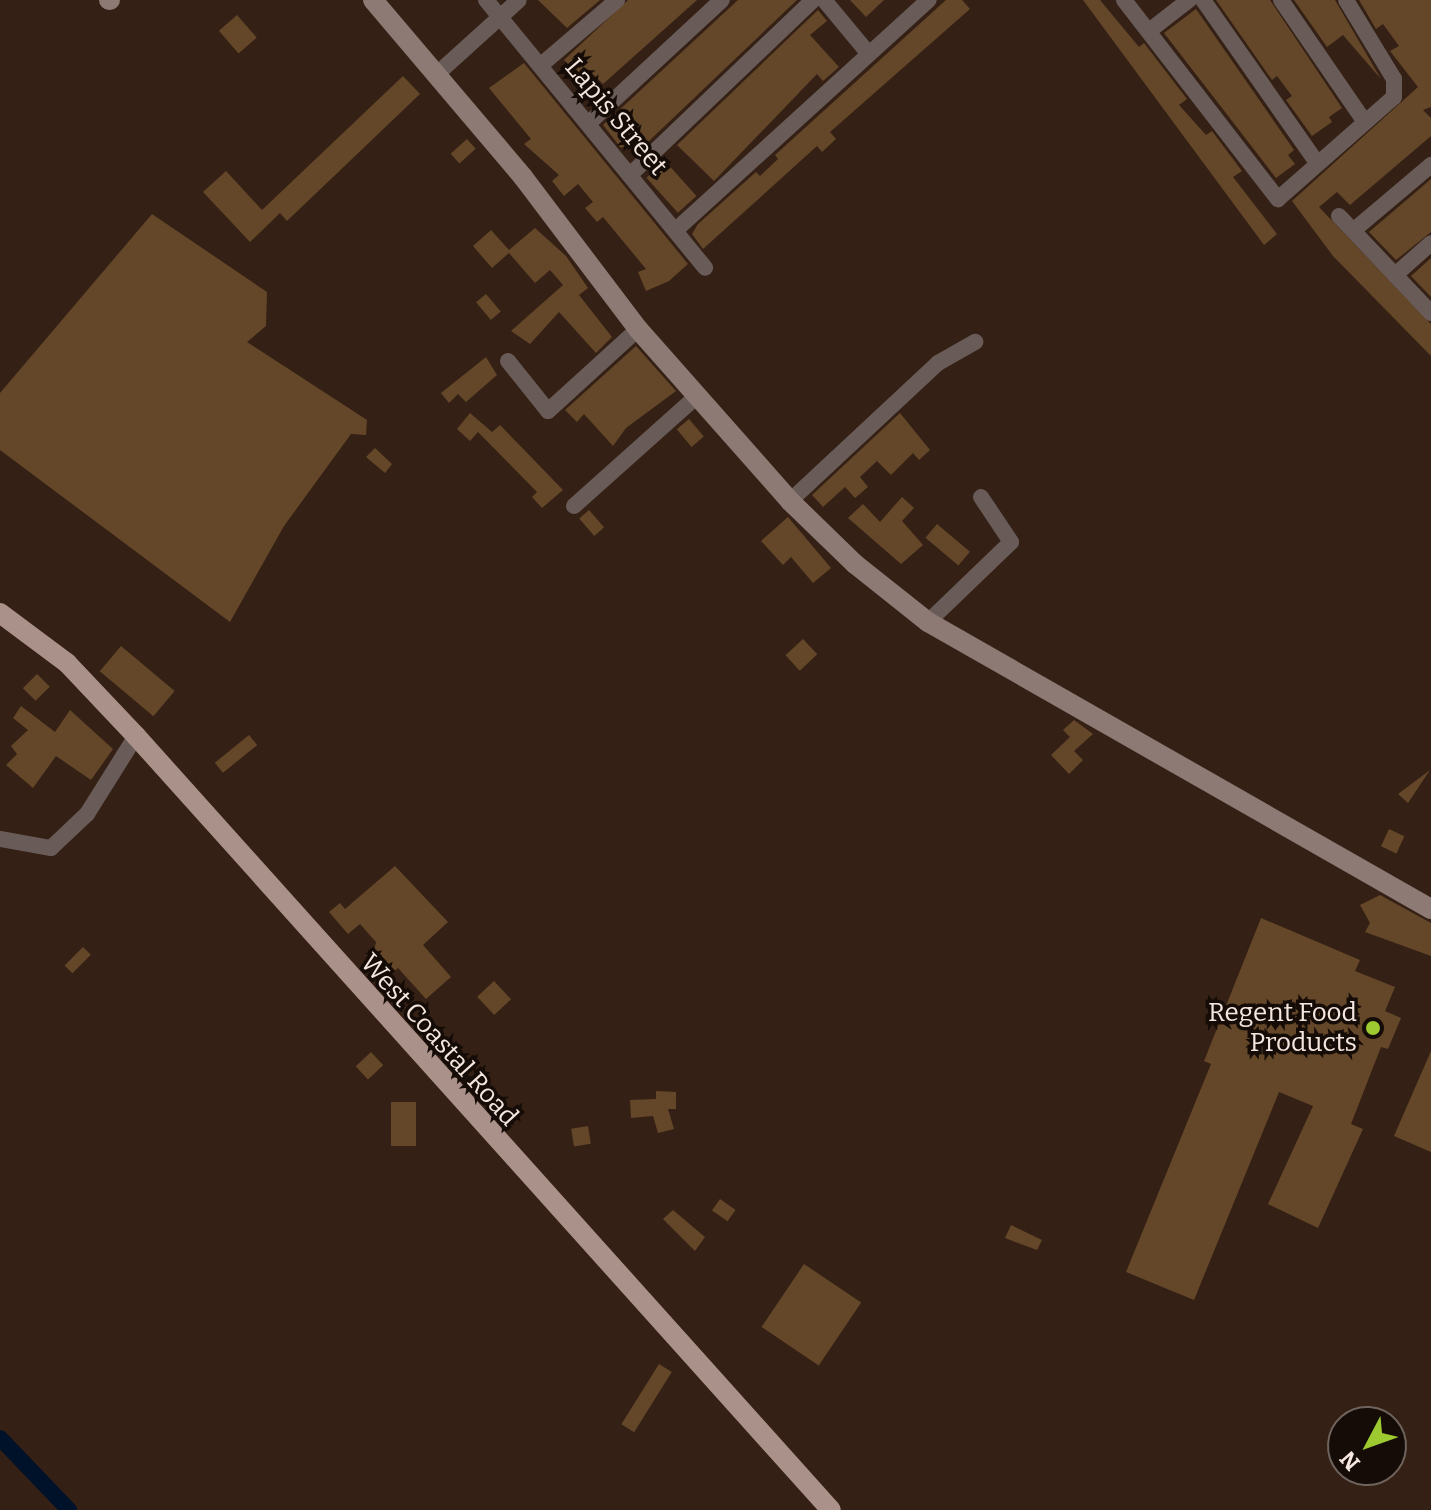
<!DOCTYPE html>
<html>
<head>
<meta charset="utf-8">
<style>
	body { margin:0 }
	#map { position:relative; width:1431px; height:1510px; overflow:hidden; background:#342014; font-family:Bitter,serif }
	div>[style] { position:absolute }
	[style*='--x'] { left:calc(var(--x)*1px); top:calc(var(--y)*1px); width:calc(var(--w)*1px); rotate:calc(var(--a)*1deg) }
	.canal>* { height:16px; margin:-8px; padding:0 8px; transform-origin:8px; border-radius:8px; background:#00112a }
	.building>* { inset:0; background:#644729; transform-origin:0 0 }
	.street>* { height:16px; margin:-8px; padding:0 8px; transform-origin:8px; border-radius:8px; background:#685b58 }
	.secondary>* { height:20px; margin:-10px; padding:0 10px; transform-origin:10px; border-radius:10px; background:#8d7a75 }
	.primary>* { height:20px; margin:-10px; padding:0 10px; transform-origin:10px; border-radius:10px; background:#aa918a }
	.dots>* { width:22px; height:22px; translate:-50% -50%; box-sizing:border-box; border:4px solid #150c07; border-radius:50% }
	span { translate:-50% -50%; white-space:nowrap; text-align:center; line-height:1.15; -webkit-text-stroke:7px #150c07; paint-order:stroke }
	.street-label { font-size:26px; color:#f5e7df }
	.poi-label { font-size:26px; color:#f5e7df }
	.right { translate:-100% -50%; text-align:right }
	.north { position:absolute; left:1327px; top:1406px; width:80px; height:80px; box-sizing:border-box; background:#150c07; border:2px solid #6f645d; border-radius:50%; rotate:229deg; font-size:22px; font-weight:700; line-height:32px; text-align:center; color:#f5e7df }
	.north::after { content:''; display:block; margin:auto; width:28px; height:36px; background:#9dca30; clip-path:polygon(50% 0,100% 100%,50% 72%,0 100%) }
</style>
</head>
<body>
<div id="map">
	<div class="canal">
		<i style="--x:0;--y:1438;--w:100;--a:46.2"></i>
	</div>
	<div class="building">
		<i style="clip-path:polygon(538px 0,600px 0,567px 28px)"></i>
		<i style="clip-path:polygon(628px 0,697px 0,603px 84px,590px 71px,581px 79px,564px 60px)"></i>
		<i style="clip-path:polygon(738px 0,797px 0,649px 141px,634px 153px,626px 145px,621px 148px,603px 125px)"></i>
		<i style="clip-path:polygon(850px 0,884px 0,866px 17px)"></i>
		<i style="clip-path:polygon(946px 0,962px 0,970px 9px,830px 132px,836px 139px,822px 152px,817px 146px,703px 249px,692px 234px,698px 224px,756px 172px,760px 176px,778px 159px,775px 155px)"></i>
		<i style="clip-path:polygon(1083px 0,1100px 0,1139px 47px,1144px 43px,1187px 99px,1179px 105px,1206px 135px,1212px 131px,1242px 171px,1233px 177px,1277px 234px,1264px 245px)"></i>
		<i style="clip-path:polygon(1216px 0,1270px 0,1342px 108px,1329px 117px,1332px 122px,1312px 136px,1286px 100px,1292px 96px,1277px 76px,1272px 80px)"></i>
		<i style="clip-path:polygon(1294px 0,1335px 0,1381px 79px,1343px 35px,1327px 47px)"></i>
		<i style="clip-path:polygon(1359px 0,1431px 0,1431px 107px,1423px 110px,1431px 118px,1431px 136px,1350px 205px,1337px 192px,1319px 207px,1431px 324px,1431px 356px,1333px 256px,1292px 201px,1418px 87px,1390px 51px,1399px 46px,1383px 24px,1376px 29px)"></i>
		<i style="clip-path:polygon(1196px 9px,1294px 150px,1288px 155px,1295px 164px,1276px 178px,1164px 33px)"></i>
		<i style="clip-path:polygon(818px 10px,827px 21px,810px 35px,839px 67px,823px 81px,817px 74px,714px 181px,677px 145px)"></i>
		<i style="left:237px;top:15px;width:30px;height:24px;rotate:49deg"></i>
		<i style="clip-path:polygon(524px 63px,688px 264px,669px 281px,646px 291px,638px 272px,646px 269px,603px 217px,597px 222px,585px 208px,593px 202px,578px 184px,564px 196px,552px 181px,559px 175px,524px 144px,531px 139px,489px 88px)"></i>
		<i style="clip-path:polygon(403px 76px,420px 94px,287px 221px,280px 213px,250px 242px,203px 192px,226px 171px,262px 210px)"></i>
		<i style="left:467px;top:139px;width:13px;height:22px;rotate:48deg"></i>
		<i style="left:665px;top:161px;width:47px;height:25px;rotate:48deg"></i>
		<i style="clip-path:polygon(1431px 179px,1431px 232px,1396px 260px,1369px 232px)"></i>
		<i style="clip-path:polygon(152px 214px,267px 292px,266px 326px,247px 342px,367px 420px,366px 435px,351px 434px,284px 526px,230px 622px,0 450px,0 393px)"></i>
		<i style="clip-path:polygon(535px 228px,566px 256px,588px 288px,579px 295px,612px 337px,596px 353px,559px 312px,530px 344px,511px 331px,563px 285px,550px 270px,535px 283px,509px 253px,492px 268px,473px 246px,491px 230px,509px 250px)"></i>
		<i style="clip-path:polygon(1431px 258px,1431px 297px,1411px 276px)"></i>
		<i style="left:486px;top:294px;width:23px;height:13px;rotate:50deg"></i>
		<i style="clip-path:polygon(636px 346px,676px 391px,626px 428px,613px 446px,584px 414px,577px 422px,565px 410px)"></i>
		<i style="clip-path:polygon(486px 357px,497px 375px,466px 402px,458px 394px,449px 403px,441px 393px)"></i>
		<i style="clip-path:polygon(470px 413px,492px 432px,500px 425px,563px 490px,542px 508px,532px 497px,537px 492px,478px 432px,470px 441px,457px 429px)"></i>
		<i style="clip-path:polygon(900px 413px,930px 450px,919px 460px,913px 453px,891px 475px,877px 461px,860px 477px,868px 487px,855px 498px,845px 487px,823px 507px,812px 495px)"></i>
		<i style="left:689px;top:419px;width:23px;height:16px;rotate:50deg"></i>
		<i style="clip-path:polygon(375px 448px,392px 464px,385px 473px,366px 457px)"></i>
		<i style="clip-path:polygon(902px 497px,914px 508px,902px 521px,923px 545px,901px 564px,848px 518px,863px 504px,880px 522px)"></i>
		<i style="left:589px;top:510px;width:23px;height:13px;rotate:49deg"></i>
		<i style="clip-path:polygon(788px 517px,831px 568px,813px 583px,791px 557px,783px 565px,761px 541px)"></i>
		<i style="left:937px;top:524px;width:43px;height:18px;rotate:40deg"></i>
		<i style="left:803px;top:639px;width:21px;height:24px;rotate:47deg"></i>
		<i style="left:121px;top:646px;width:70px;height:33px;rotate:40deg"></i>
		<i style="left:37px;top:674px;width:18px;height:20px;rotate:45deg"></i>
		<i style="clip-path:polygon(21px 706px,55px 732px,70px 710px,113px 749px,91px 780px,56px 756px,33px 788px,6px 765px,17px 754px,11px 746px,28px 730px,13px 718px)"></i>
		<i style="clip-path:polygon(1074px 720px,1093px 734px,1074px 751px,1083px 760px,1069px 774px,1051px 755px,1070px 737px,1063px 730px)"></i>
		<i style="left:249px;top:735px;width:13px;height:44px;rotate:51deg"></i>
		<i style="clip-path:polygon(1430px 770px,1408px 803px,1398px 794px)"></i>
		<i style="left:1389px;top:829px;width:17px;height:19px;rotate:25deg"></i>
		<i style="clip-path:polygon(395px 866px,448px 922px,423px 945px,451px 977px,426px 999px,398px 968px,388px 978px,372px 961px,376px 942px,360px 924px,348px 934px,329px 912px,340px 903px,345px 909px)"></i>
		<i style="clip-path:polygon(1380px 895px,1431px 923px,1431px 956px,1365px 932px,1370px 923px,1360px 905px)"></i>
		<i style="clip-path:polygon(1261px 918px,1360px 960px,1355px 971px,1395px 987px,1385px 1011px,1401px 1018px,1388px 1049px,1381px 1047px,1351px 1124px,1363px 1129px,1318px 1228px,1268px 1204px,1313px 1106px,1279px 1092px,1194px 1300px,1126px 1272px,1211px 1064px,1204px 1061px)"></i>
		<i style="left:83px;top:947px;width:11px;height:26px;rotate:45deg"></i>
		<i style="left:494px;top:981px;width:25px;height:23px;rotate:47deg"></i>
		<i style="clip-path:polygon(1431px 1051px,1431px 1152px,1394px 1136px)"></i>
		<i style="left:371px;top:1052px;width:18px;height:21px;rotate:47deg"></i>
		<i style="clip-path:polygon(656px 1091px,676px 1092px,676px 1109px,668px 1109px,674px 1129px,658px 1133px,653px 1116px,631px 1118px,630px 1100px,656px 1099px)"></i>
		<i style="left:391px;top:1102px;width:25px;height:44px"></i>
		<i style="left:588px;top:1126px;width:18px;height:17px;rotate:81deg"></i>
		<i style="left:720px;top:1199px;width:19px;height:14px;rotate:35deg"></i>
		<i style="clip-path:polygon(673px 1210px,705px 1237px,695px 1251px,663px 1219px)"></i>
		<i style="clip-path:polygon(1011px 1225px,1042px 1240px,1037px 1250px,1005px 1238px)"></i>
		<i style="left:804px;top:1264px;width:69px;height:76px;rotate:34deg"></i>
		<i style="left:659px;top:1364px;width:15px;height:71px;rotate:32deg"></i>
	</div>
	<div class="street">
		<i style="--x:486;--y:0;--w:346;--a:50.7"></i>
		<i style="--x:824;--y:0;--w:70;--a:50.2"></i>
		<i style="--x:1124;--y:0;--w:252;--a:52.3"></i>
		<i style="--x:1278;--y:199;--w:154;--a:-41.3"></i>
		<i style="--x:1394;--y:97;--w:18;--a:-90"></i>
		<i style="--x:1394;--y:79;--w:92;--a:-121.3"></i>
		<i style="--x:1203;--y:0;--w:199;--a:55"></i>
		<i style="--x:1281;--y:0;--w:148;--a:55.5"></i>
		<i style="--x:1149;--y:31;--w:51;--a:-37.8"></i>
		<i style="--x:541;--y:65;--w:100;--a:-40.5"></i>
		<i style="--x:437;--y:74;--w:110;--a:-42.1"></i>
		<i style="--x:589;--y:123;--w:181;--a:-42.8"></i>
		<i style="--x:631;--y:174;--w:252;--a:-43.7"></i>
		<i style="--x:1339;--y:216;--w:134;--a:46.5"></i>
		<i style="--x:678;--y:228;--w:339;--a:-42.3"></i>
		<i style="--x:1354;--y:230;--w:101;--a:-40.2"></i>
		<i style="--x:1395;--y:275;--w:48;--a:-41.6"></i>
		<i style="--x:508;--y:361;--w:64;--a:51.3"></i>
		<i style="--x:548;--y:411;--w:122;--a:-42.3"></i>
		<i style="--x:790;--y:501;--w:202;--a:-43"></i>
		<i style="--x:938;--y:363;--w:43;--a:-29.6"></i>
		<i style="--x:574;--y:506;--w:165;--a:-41.8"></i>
		<i style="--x:928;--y:622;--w:115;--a:-43.9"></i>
		<i style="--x:1011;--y:542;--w:54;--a:-123.7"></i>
		<i style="--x:0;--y:839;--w:52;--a:10"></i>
		<i style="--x:51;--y:848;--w:50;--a:-43.4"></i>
		<i style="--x:87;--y:814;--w:92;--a:-57.9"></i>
	</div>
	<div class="secondary">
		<i style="--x:109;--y:0;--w:1;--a:0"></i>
		<i style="--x:373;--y:0;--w:232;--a:49.7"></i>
		<i style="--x:523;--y:177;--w:191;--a:52.9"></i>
		<i style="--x:638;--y:329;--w:230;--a:48.5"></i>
		<i style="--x:790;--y:501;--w:91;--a:44.1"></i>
		<i style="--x:855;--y:564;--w:93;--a:38.5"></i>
		<i style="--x:928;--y:622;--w:579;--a:29.71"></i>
	</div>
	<div class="primary">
		<i style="--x:0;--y:613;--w:84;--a:36.7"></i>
		<i style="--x:67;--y:663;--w:100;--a:46.6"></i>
		<i style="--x:136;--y:736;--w:1040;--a:48.08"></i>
	</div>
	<div class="dots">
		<i style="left:1373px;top:1028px;background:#9dca30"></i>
	</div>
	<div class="street-label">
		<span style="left:616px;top:117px;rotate:50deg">Lapis Street</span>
		<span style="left:439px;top:1040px;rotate:48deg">West Coastal Road</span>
	</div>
	<div class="poi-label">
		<span class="right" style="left:1357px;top:1028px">Regent Food<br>Products</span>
	</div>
	<div class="north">N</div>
</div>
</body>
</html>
